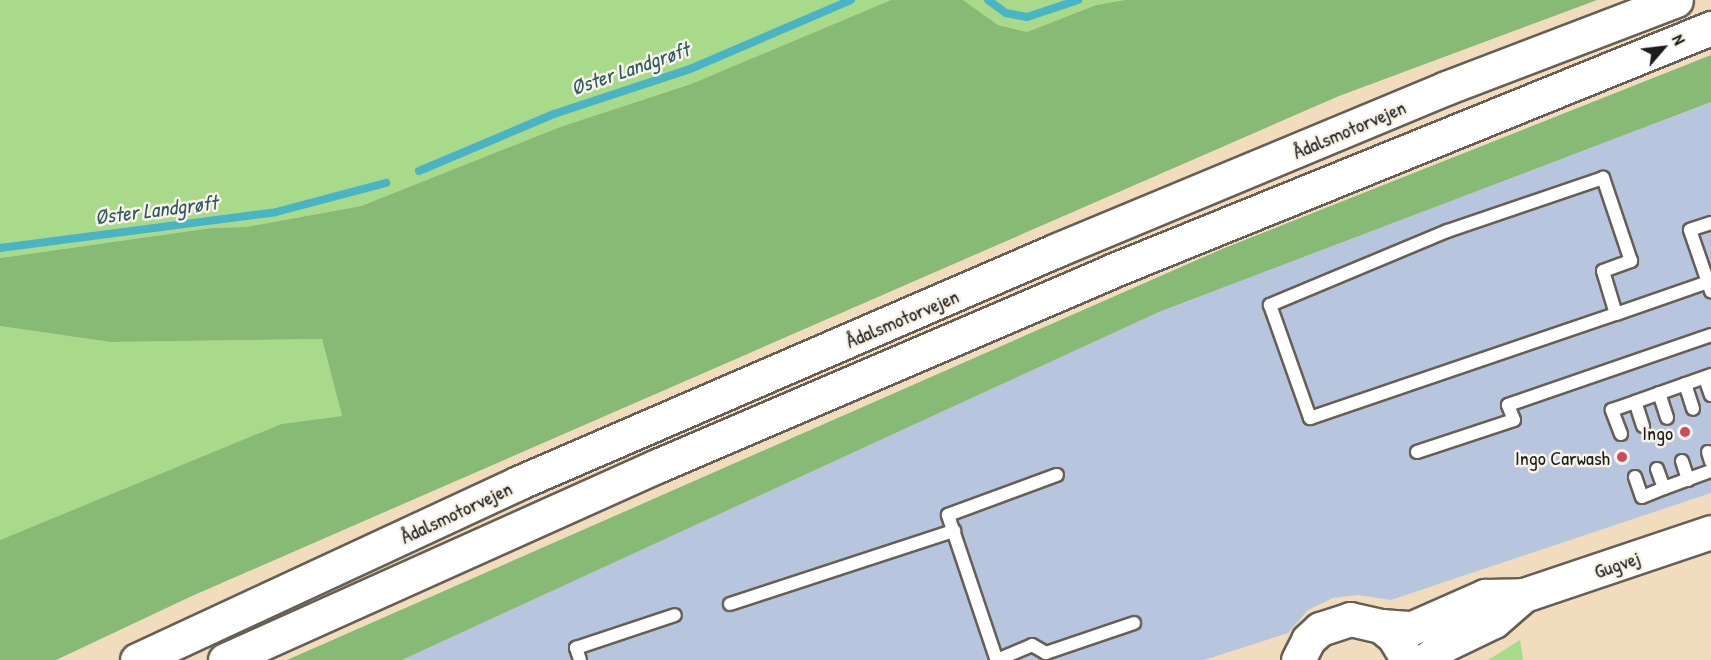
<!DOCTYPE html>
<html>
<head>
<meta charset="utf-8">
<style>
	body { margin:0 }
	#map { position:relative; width:1711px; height:660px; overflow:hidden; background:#f2dcbe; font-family:"Patrick Hand",sans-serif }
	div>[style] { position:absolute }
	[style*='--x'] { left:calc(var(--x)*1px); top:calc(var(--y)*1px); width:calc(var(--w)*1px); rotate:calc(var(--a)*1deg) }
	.industrial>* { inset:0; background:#b8c5de }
	.green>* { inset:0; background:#a8da89 }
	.forest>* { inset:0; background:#86ba75 }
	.stream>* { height:8px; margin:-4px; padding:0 4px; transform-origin:4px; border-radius:4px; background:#48b4c6 }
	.roads { filter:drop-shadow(2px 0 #675f55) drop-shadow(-2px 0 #675f55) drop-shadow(0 2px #675f55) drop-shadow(0 -2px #675f55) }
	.lane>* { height:12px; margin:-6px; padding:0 6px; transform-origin:6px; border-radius:6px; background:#fff }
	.secondary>* { height:33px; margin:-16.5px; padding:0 16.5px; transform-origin:16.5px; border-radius:16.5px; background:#fff }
	.highway>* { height:33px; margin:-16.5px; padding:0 16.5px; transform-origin:16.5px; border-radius:16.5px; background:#fff }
	.dots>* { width:16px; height:16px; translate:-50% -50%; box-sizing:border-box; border:3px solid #f7f3e8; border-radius:50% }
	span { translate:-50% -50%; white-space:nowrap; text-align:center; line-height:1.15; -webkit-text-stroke:5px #f7f3e8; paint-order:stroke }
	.street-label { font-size:20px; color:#1c1c1c }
	.poi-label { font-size:20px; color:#1c1c1c }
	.right { translate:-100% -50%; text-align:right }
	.water-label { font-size:21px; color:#2e5960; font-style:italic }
	.north { position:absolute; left:1633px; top:18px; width:60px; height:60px; -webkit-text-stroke:4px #f7f3e8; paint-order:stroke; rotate:62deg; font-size:16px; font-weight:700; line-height:24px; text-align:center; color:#1c1c1c }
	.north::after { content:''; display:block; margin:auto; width:21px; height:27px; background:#1c1c1c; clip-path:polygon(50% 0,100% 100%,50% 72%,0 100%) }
</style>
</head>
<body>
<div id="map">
	<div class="industrial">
		<i style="clip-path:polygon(1711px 102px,1711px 493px,1391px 600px,1358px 595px,1333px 598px,1308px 610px,1288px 633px,1204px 660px,402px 660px,1159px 312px)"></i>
	</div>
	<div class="green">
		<i style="clip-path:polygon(0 0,891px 0,691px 84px,560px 127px,361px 206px,246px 227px,211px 228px,0 258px)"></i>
		<i style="clip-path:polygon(963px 0,1125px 0,1096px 5px,1027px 32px,998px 25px)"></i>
		<i style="clip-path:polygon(0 326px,110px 342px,322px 339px,342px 416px,281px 424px,0 540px)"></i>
		<i style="clip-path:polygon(1520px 640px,1523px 660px,1488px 660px)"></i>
	</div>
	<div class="forest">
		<i style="clip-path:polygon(891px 0,963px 0,998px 25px,1027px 32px,1096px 5px,1125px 0,1597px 0,1339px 96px,192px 596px,56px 660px,0 660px,0 540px,281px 424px,342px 416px,322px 339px,110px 342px,0 326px,0 258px,211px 228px,246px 227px,361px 206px,560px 127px,691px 84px)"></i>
		<i style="clip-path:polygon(1711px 55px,1711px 102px,1159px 312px,402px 660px,287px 660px,1222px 249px)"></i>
	</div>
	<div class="stream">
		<i style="--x:988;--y:0;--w:22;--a:36"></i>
		<i style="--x:1006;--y:13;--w:21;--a:11"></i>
		<i style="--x:1027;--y:17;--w:54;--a:-18.4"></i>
		<i style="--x:419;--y:171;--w:147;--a:-22.9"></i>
		<i style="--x:554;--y:114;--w:143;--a:-18.3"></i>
		<i style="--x:690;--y:69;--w:175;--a:-23.2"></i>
		<i style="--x:0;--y:248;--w:278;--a:-7.4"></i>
		<i style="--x:276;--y:212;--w:114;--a:-14.8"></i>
	</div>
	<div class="roads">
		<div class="lane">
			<i style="--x:1711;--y:223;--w:22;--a:162"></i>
			<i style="--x:1690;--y:230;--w:65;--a:71"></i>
			<i style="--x:1616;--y:314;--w:45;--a:-106.8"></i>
			<i style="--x:1603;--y:271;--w:30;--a:-20"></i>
			<i style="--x:1631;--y:261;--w:88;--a:-108.6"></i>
			<i style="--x:1603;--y:178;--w:165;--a:161.2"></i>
			<i style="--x:1447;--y:231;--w:192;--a:157.3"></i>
			<i style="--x:1270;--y:305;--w:120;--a:70.5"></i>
			<i style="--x:1310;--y:418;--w:323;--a:-18.8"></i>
			<i style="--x:1616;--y:314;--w:97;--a:-19.2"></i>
			<i style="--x:1705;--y:378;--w:18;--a:71"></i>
			<i style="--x:1685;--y:384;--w:26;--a:72"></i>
			<i style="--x:1659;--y:393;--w:26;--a:72"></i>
			<i style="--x:1643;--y:426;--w:25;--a:-108"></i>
			<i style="--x:1635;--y:402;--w:81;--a:-19.6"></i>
			<i style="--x:1621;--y:434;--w:26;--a:-111"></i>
			<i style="--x:1612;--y:410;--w:24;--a:-19"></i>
			<i style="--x:1417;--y:452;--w:102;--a:-18.3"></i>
			<i style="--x:1514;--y:420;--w:16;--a:-112"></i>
			<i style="--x:1508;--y:405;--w:215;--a:-19"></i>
			<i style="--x:1708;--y:452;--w:10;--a:73"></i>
			<i style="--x:1682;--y:461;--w:20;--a:72"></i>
			<i style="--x:1657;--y:469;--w:20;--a:70"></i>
			<i style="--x:1664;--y:488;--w:50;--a:-19.9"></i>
			<i style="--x:1635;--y:477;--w:21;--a:71"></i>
			<i style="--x:1642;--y:497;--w:24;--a:-22"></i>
			<i style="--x:730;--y:604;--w:236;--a:-18.1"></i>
			<i style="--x:996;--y:658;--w:151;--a:-108.6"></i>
			<i style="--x:948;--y:515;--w:116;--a:-20.2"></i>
			<i style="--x:580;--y:660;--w:13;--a:-108"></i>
			<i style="--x:576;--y:648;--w:104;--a:-18.4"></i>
			<i style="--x:997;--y:660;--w:38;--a:-23"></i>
			<i style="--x:1032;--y:645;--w:16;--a:30"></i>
			<i style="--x:1046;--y:653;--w:93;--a:-18.8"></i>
		</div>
		<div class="secondary">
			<i style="--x:1381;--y:626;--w:31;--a:4"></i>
			<i style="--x:1412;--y:628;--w:80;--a:-23.7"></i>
			<i style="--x:1485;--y:596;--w:39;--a:-1"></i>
			<i style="--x:1524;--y:595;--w:197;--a:-18.6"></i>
			<i style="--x:1298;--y:660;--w:22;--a:-63"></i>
			<i style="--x:1308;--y:640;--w:16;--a:-43"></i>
			<i style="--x:1320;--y:629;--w:32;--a:-18"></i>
			<i style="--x:1350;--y:619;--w:32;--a:13"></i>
			<i style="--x:1381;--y:626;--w:17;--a:40"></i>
			<i style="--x:1394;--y:637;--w:27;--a:59"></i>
			<i style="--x:1426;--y:660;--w:26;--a:-39"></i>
			<i style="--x:1446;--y:644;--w:53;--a:-25.6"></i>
			<i style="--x:1494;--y:621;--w:40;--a:-41"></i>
		</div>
		<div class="highway">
			<i style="--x:137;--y:660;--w:420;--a:-24.9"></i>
			<i style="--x:518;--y:483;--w:587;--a:-23.38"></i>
			<i style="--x:1057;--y:250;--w:421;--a:-22.6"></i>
			<i style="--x:1446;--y:88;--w:246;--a:-20.9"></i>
			<i style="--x:225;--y:660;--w:474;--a:-24.2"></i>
			<i style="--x:657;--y:466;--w:492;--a:-23.2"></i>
			<i style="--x:1109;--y:272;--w:650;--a:-22.06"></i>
		</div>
	</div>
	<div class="dots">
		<i style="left:1685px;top:432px;background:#d1495b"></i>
		<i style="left:1622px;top:457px;background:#d1495b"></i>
	</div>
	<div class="street-label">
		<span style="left:1349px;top:129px;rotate:-23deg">Ådalsmotorvejen</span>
		<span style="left:902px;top:318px;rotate:-23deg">Ådalsmotorvejen</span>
		<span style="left:456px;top:512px;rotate:-25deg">Ådalsmotorvejen</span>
		<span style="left:1617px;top:564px;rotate:-19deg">Gugvej</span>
	</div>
	<div class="poi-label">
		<span class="right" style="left:1673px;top:432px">Ingo</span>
		<span class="right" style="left:1610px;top:457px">Ingo Carwash</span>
	</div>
	<div class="water-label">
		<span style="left:630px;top:69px;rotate:-19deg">Øster Landgrøft</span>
		<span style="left:156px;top:210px;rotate:-7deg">Øster Landgrøft</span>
	</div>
	<div class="north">N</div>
</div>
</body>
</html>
